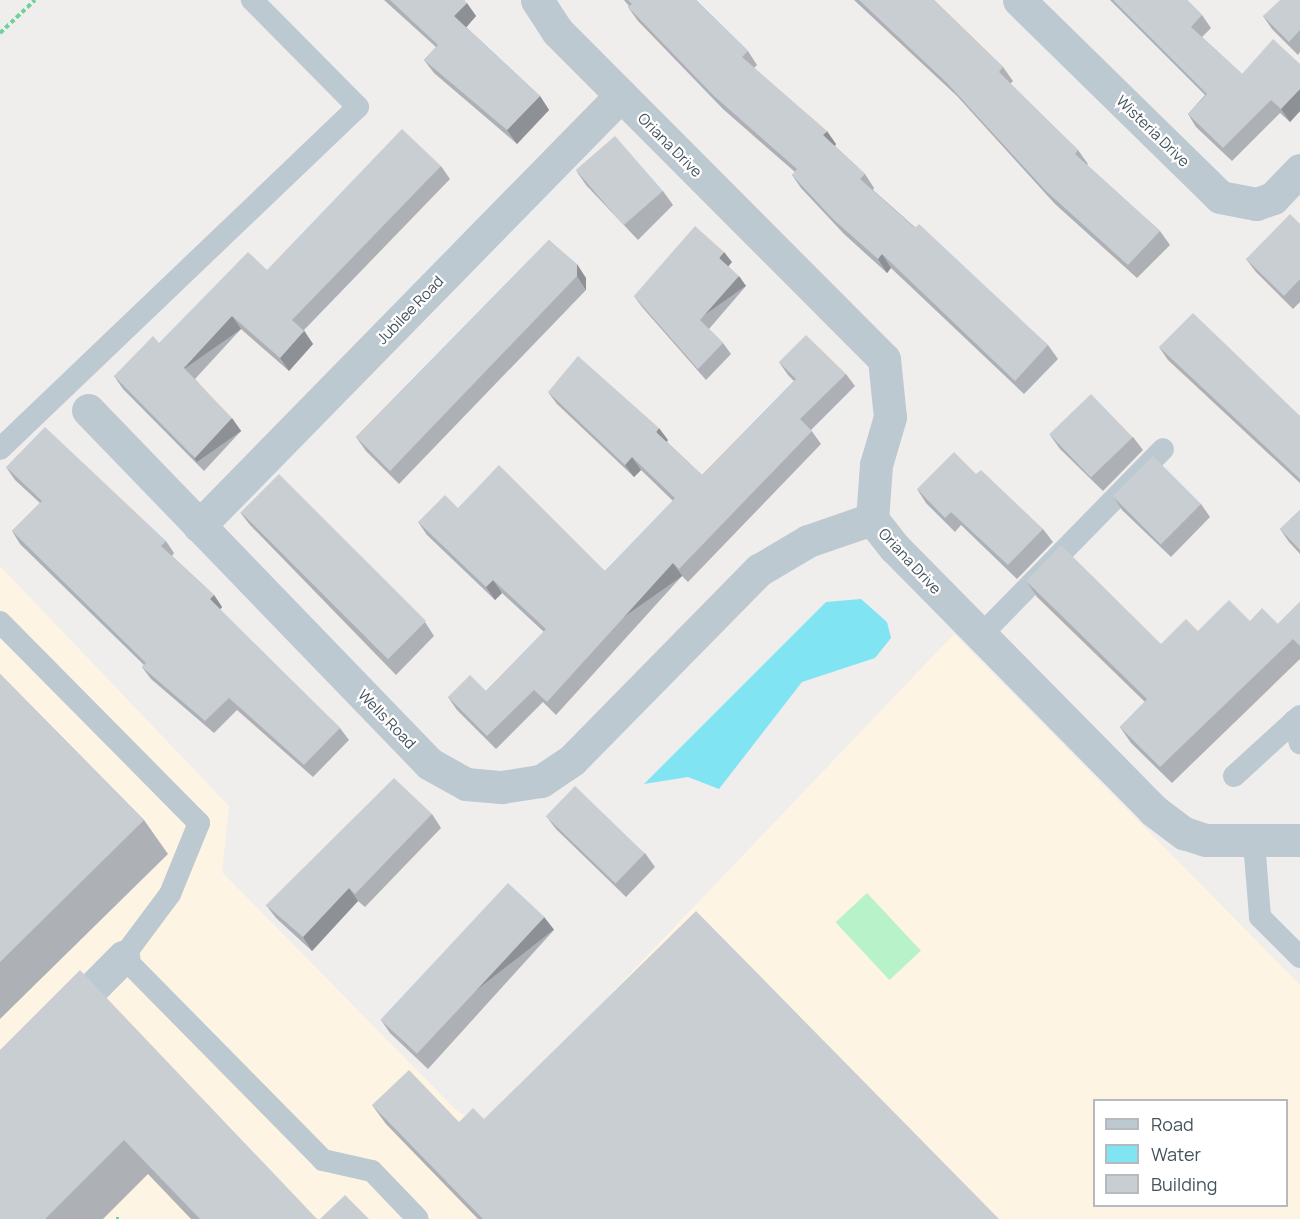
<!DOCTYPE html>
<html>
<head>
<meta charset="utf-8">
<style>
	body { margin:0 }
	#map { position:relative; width:1300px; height:1219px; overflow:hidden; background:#f0eded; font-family:Manrope,sans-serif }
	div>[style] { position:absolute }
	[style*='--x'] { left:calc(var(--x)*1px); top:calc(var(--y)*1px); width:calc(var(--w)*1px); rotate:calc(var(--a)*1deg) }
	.commercial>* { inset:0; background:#fdf4e4 }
	.green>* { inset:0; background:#b7f2c9; transform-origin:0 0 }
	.water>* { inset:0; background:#81e4f3 }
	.path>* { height:4px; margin-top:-2px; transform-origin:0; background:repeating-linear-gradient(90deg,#6dd398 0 4.5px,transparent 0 7.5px) }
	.service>* { height:22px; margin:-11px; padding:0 11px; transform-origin:11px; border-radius:11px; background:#bcc9d1 }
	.minor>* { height:33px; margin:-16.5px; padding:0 16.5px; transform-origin:16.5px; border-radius:16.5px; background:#bcc9d1 }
	.wall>* { inset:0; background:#adb1b5 }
	.shaded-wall>* { inset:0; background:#8d9094; transform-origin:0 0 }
	.building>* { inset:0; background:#c9ced3; transform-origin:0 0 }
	span { translate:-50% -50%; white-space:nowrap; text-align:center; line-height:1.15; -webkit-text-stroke:4.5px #fff; paint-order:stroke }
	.street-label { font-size:15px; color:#44535c }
	.legend { position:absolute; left:1093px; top:1099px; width:195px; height:108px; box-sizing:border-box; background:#fff; border:2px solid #b4babe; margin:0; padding:8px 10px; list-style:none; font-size:18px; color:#44535c }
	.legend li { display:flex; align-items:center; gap:12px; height:30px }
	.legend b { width:30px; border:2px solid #b4babe }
</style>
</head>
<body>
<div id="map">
	<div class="commercial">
		<i style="clip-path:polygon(evenodd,0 566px,229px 806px,222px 872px,456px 1110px,484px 1127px,954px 634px,1300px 985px,1300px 1219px,0 1219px,0 566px,1094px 1100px,1286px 1100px,1286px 1206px,1094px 1206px,1094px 1100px)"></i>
	</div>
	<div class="green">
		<i style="left:867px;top:893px;width:79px;height:43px;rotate:47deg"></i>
	</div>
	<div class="water">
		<i style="clip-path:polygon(861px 599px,887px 622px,891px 638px,875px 658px,802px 682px,719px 789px,688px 777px,644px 784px,826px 602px)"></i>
	</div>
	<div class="path">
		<i style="--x:0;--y:33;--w:48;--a:-43.3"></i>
		<i style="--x:116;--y:1219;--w:3;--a:0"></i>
	</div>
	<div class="service">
		<i style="--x:0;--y:449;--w:495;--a:-43.7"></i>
		<i style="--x:358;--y:107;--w:151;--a:-134.7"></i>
		<i style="--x:0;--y:622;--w:283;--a:45.3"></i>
		<i style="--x:199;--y:823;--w:77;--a:112.2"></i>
		<i style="--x:170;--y:894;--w:79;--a:126.7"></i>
		<i style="--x:123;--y:957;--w:285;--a:45.4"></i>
		<i style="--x:323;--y:1160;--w:50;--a:12.7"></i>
		<i style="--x:372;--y:1171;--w:66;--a:46.2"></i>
		<i style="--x:981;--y:635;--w:260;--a:-45.6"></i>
		<i style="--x:1294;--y:721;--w:23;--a:75"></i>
		<i style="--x:1234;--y:776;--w:89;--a:-42.3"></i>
		<i style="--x:1254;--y:842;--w:75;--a:85.4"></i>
		<i style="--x:1260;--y:917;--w:57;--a:45"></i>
	</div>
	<div class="minor">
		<i style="--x:537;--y:0;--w:37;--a:57"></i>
		<i style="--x:557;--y:31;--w:463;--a:45.1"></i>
		<i style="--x:884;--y:359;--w:58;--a:84.1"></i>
		<i style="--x:890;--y:417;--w:50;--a:106.3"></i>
		<i style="--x:876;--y:465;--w:54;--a:94.2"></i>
		<i style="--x:872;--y:519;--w:37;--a:52"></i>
		<i style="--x:895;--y:548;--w:368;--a:45.4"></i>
		<i style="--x:1153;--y:810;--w:39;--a:37"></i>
		<i style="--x:1184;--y:833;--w:23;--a:18"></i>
		<i style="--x:1206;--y:840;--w:94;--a:0"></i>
		<i style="--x:1019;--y:0;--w:281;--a:44.4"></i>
		<i style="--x:1220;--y:197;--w:37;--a:11"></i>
		<i style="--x:1256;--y:204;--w:18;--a:-19"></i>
		<i style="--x:1273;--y:198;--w:39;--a:-46"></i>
		<i style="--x:88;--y:410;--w:492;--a:46"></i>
		<i style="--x:430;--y:764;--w:41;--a:29.1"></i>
		<i style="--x:466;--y:784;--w:36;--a:5"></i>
		<i style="--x:502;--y:787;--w:39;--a:-9"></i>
		<i style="--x:541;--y:781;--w:37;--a:-34"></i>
		<i style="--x:572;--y:760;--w:267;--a:-45.5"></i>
		<i style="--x:759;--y:570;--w:57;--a:-30.6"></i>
		<i style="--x:808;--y:541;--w:68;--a:-19"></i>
		<i style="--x:199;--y:526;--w:603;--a:-45.6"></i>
		<i style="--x:0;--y:1081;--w:175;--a:-45.2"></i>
	</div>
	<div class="wall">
		<i style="clip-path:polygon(384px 0,464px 0,476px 16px,466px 27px,540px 96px,549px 110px,517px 144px,434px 73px,424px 60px,436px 47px)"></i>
		<i style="clip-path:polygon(624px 0,696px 0,748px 51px,757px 65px,754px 68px,836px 144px,835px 146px,865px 174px,874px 188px,873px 190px,1048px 345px,1058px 359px,1024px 394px,891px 268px,887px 273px,844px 234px,801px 188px,792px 175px,795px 172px,723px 109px,638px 21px,628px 7px,629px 6px)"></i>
		<i style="clip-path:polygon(854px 0,934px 0,1003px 67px,1013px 81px,1010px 84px,1078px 150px,1088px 164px,1087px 165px,1160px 231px,1170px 245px,1137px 278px,1055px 204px,957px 96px)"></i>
		<i style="clip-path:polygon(1110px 0,1187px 0,1202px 15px,1211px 28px,1202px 37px,1242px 74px,1300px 64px,1300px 111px,1290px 122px,1280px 113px,1232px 161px,1196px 127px,1188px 114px,1205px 95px)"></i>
		<i style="clip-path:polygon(1300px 0,1300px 52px,1298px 55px,1272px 29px,1263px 16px)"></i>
		<i style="clip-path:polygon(441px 166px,450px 179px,304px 330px,313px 344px,289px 371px,241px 329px,195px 379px,241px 431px,204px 471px,123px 389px,114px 376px,159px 343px)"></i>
		<i style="clip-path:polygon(577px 172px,663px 191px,673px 205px,638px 240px,586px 185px)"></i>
		<i style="clip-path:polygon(1300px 224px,1300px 302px,1293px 309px,1256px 272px,1246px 259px)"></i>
		<i style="clip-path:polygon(549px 240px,586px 278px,586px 290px,399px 484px,366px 451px,356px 437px)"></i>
		<i style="clip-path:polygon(732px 262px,728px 266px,746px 286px,709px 329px,723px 343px,731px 354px,706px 380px,642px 307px,634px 296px)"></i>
		<i style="clip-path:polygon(1159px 347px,1300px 416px,1300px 483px,1168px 360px)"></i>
		<i style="clip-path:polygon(779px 362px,846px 374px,855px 386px,811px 430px,821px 444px,688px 582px,682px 576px,556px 715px,543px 702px,496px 749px,457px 710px,448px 697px,486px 691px,544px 632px,502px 593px,495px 600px,427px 535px,418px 522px,458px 508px,605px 571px,673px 501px,641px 470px,634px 477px,557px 404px,548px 392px,668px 440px,667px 442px,702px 475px,794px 381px,788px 375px)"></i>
		<i style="clip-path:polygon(1050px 435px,1133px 437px,1143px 450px,1103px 491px,1060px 449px)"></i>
		<i style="clip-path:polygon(6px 467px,166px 541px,174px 553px,172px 556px,214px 595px,222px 607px,220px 610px,340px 728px,349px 740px,313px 777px,237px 710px,214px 733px,151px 679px,142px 667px,144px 665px,20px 544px,12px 531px,40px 503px,15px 480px)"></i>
		<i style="clip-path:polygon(917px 489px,1043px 529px,1053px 542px,1017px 579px,961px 525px,955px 532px,926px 503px)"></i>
		<i style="clip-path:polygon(1113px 496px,1201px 504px,1210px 517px,1171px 557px,1122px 510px)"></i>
		<i style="clip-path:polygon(1300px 510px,1300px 554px,1289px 542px,1280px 529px)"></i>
		<i style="clip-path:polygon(240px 512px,425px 622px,434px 636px,396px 675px,250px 525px)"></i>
		<i style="clip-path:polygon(1026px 581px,1161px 644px,1198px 631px,1250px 621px,1278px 624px,1300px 602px,1300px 659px,1172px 783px,1131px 743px,1120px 727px,1145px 702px,1037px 597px)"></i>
		<i style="clip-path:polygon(0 674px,144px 820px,168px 854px,0 1019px)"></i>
		<i style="clip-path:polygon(432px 814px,441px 828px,365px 907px,358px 901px,312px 951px,276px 918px,266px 905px)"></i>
		<i style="clip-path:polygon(546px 816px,645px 853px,655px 867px,626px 897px,556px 829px)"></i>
		<i style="clip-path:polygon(544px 917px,554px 930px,428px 1069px,390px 1033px,381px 1020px)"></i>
		<i style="clip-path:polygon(0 1050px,317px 1219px,191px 1219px,148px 1174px,103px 1219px,0 1219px)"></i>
		<i style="clip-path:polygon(372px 1105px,459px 1122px,484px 1119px,999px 1219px,478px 1219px,386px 1124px)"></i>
	</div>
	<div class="shaded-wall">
		<i style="clip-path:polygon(467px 3px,476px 16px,464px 30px,454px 16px)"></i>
		<i style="clip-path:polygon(1300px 89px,1300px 111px,1290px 122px,1281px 109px)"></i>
		<i style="clip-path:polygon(540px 96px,549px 110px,517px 144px,507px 130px)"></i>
		<i style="clip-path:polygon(827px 131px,836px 144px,833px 148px,823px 135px)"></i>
		<i style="clip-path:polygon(724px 252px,732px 262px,726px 269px,719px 258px)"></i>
		<i style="clip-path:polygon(882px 254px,891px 268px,887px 273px,878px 259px)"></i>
		<i style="clip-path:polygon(577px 264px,586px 278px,586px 290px,577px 276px)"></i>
		<i style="left:739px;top:276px;width:12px;height:59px;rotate:55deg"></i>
		<i style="left:232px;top:316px;width:16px;height:71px;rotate:55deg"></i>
		<i style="clip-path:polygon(304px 331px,313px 344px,289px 371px,280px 358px)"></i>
		<i style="left:232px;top:418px;width:16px;height:54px;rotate:55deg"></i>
		<i style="clip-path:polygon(659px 428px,668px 440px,664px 444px,656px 432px)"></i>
		<i style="clip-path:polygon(632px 457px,641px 470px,634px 477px,625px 465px)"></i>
		<i style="left:673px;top:563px;width:16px;height:188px;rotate:55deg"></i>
		<i style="clip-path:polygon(493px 580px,502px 593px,495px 600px,486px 587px)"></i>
		<i style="clip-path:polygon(214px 595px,222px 607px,218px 611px,210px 599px)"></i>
		<i style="clip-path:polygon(349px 888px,358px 901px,312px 951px,303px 937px)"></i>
		<i style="left:544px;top:917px;width:16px;height:187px;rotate:52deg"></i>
	</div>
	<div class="building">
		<i style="clip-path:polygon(390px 0,464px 0,467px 3px,454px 16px,540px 96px,507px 130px,424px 60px,438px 45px)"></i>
		<i style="clip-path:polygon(628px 0,696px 0,748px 51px,742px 57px,827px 131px,823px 135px,865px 174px,860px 179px,915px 228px,919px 224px,1048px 345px,1015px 381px,882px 254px,878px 259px,834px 220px,792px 175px,797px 169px,714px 96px,628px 7px,632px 4px)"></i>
		<i style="clip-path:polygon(859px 0,934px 0,1003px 67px,999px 72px,1078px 150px,1075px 154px,1160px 231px,1128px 265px,1046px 191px,947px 83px)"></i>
		<i style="clip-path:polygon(1113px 0,1187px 0,1202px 15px,1191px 27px,1242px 74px,1273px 39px,1300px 64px,1300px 89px,1281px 109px,1271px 100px,1223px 148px,1188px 114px,1207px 94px)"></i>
		<i style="clip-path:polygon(1280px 0,1300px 0,1300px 30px,1289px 42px,1263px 16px)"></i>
		<i style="clip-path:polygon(402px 129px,441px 166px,292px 320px,304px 331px,280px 358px,232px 316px,184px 368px,232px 418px,195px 458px,114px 376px,153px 336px,159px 343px,248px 252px,267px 270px)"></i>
		<i style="left:615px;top:136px;width:73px;height:52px;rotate:49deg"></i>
		<i style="clip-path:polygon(1290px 214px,1300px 224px,1300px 279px,1284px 296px,1246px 259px)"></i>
		<i style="clip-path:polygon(695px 226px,724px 252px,719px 258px,739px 276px,700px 320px,723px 343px,698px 369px,634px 296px)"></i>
		<i style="clip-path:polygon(549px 240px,577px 264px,577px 276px,390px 471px,356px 437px)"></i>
		<i style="clip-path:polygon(1193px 313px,1300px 416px,1300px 479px,1159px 347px)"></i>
		<i style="clip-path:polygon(806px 335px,846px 374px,800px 419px,812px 431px,679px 569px,673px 563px,547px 702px,534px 690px,487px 736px,448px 697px,470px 675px,486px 691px,546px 629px,493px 580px,486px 587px,418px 522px,445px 495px,458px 508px,499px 465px,605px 571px,675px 498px,632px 457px,625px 465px,548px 392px,578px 356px,659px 428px,656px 432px,702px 475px,796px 379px,779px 362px)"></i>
		<i style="left:1091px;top:394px;width:60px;height:58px;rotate:46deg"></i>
		<i style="clip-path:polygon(45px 427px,166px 541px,161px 546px,214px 595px,210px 599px,340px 728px,304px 765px,229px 698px,205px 721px,142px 667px,146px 663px,12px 531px,42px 501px,6px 467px)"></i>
		<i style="clip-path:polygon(954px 452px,976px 474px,981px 470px,1043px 529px,1008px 565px,951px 512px,945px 518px,917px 489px)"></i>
		<i style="left:1153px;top:456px;width:68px;height:57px;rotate:45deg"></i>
		<i style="left:279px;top:474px;width:208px;height:54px;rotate:45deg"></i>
		<i style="clip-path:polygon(1300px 510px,1300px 550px,1280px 529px)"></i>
		<i style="clip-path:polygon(1061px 545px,1161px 644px,1186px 619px,1198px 631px,1229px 600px,1250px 621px,1262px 608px,1278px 624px,1300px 602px,1300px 646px,1293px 639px,1160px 767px,1120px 727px,1147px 699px,1026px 581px)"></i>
		<i style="clip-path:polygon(0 674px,144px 820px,0 962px)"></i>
		<i style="clip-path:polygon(394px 778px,432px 814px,355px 894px,349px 888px,303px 937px,266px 905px)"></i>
		<i style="left:575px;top:786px;width:97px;height:42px;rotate:44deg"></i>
		<i style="left:508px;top:883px;width:50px;height:187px;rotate:43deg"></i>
		<i style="clip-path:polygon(696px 911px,999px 1219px,483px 1219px,372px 1105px,409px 1070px,459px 1122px,473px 1108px,484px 1119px)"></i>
		<i style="clip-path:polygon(80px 970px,317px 1219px,200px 1219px,124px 1140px,45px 1219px,0 1219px,0 1050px)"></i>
		<i style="clip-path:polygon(345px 1195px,369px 1219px,320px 1219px)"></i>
	</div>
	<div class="street-label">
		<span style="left:1153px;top:131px;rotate:44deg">Wisteria Drive</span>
		<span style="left:670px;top:145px;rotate:45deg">Oriana Drive</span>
		<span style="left:410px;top:310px;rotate:-46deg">Jubilee Road</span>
		<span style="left:910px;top:561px;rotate:47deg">Oriana Drive</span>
		<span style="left:387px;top:719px;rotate:46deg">Wells Road</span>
	</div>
	<ul class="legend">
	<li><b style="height:8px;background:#bcc9d1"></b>Road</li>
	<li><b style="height:16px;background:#81e4f3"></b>Water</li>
	<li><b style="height:16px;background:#c9ced3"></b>Building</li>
	</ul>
</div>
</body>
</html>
